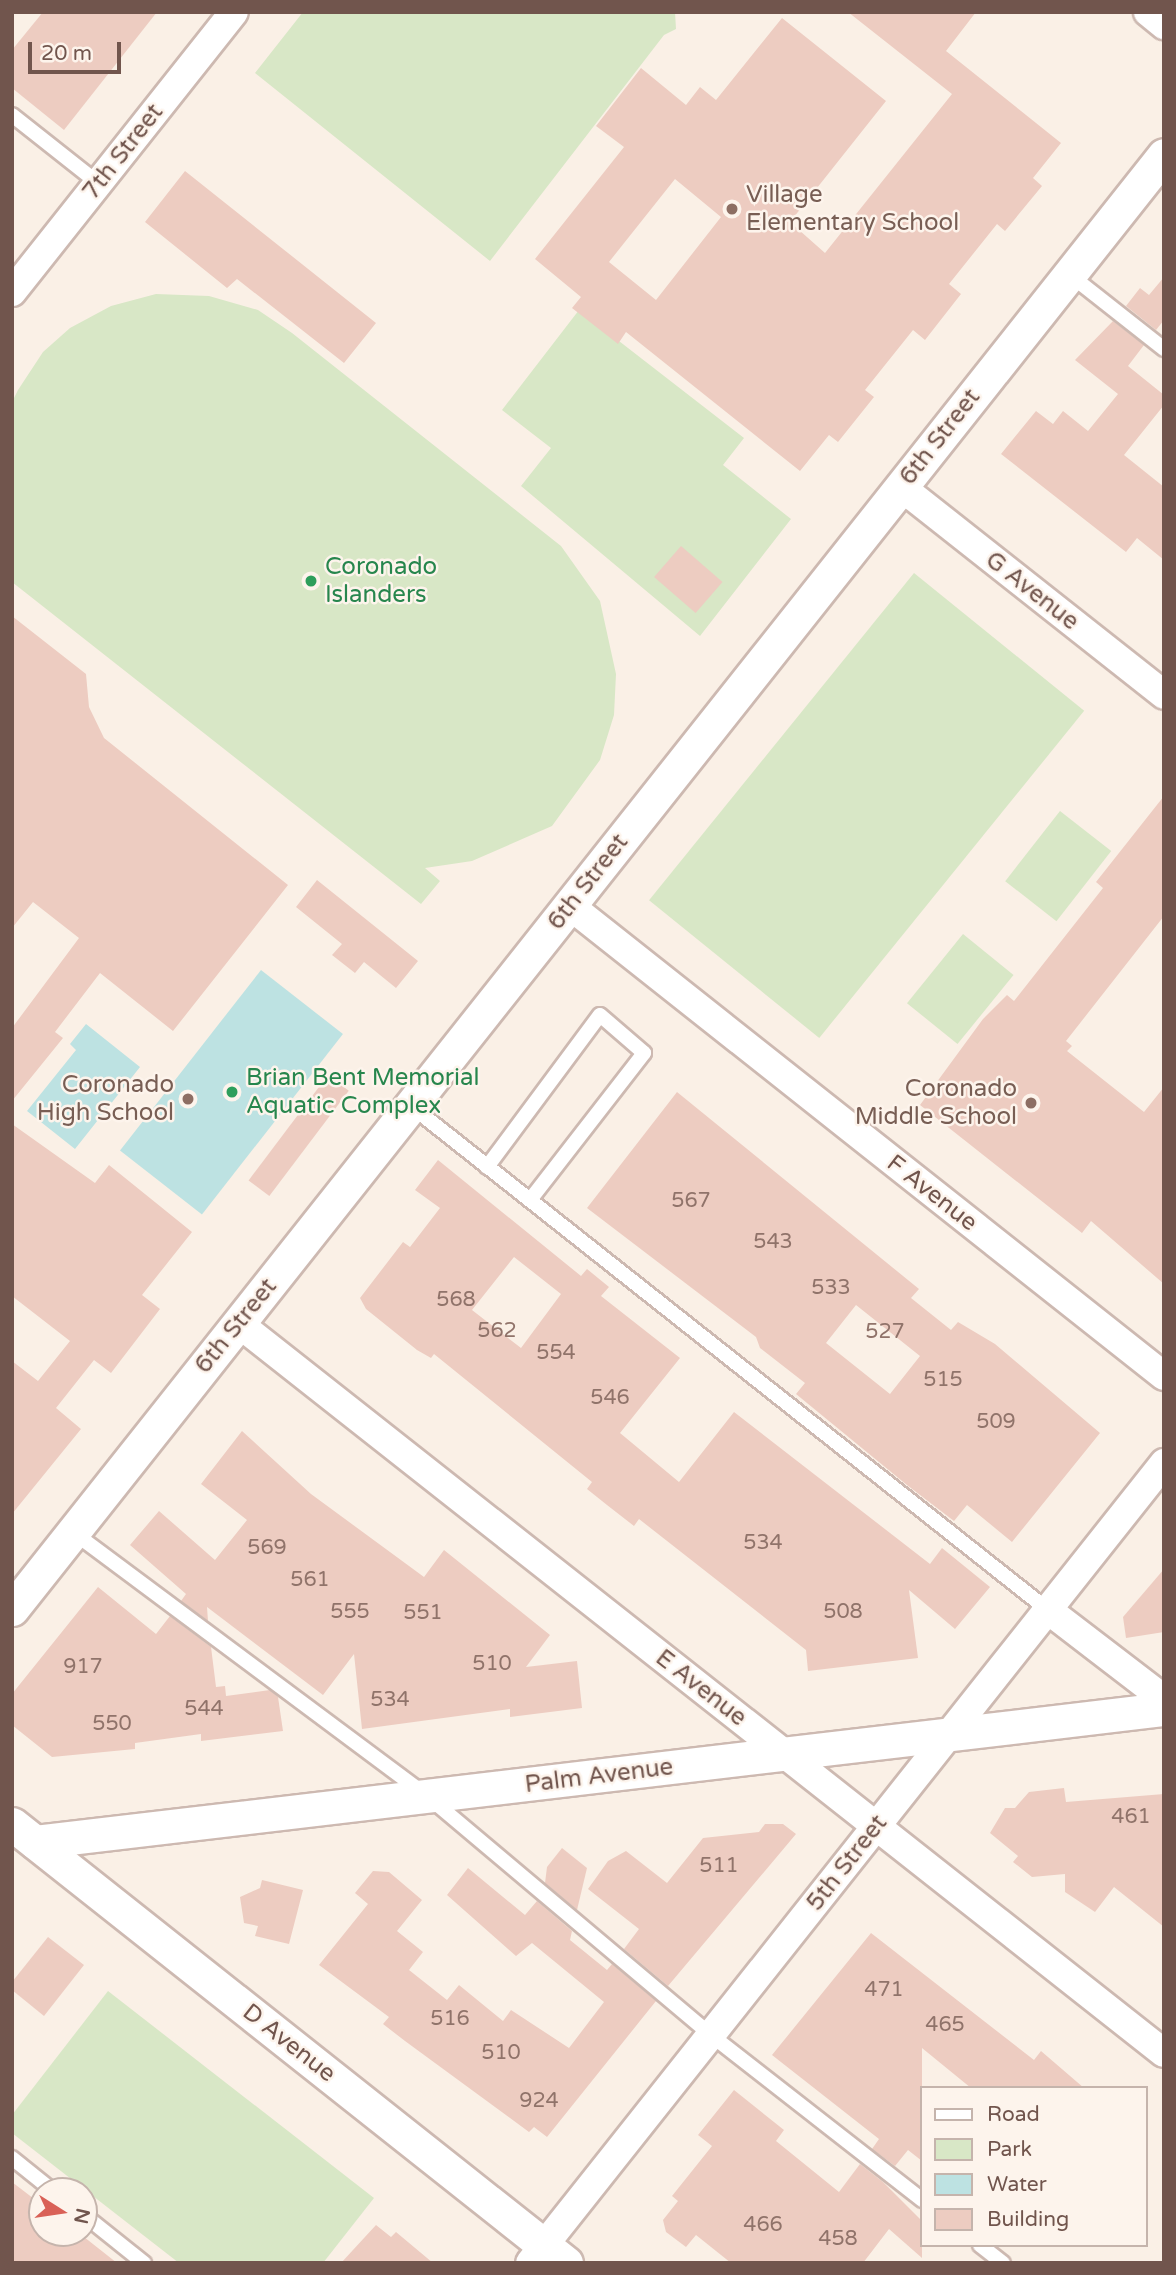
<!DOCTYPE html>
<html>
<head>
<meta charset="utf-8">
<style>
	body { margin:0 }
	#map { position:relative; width:1176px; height:2275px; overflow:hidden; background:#faf0e6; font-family:"Varela Round",sans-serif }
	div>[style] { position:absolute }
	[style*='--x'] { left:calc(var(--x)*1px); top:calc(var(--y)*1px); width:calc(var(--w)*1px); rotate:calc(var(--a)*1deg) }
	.green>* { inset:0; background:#d8e7c6; transform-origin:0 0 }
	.water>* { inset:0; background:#bde2e2; transform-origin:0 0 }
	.building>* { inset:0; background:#edccc1; transform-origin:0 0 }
	.roads { filter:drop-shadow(2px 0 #cdb9b1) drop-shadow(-2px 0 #cdb9b1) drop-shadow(0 2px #cdb9b1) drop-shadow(0 -2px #cdb9b1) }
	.service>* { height:14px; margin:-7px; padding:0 7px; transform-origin:7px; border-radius:7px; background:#fff }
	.minor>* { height:28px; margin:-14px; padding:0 14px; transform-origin:14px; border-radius:14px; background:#fff }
	.tertiary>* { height:33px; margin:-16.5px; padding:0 16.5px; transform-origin:16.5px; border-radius:16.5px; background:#fff }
	.dots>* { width:19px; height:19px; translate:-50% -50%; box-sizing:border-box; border:4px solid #fdf4ec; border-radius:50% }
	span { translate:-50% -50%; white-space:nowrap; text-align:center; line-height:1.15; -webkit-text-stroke:5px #fdf4ec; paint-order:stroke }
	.number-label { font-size:21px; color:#90736a }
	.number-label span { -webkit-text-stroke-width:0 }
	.street-label { font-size:24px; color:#71554d }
	.education-label { font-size:24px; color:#785e54 }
	.left { translate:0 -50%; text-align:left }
	.right { translate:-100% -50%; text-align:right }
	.leisure-label { font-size:24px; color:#27864d }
	.frame { position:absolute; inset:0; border:14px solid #71554d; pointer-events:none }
	.legend { position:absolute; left:920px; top:2086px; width:228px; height:161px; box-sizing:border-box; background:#fdf4ec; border:2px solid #c5b4ac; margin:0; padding:9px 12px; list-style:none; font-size:21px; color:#71554d }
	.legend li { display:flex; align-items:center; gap:14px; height:35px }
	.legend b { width:35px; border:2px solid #c5b4ac }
	.north { position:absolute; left:28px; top:2177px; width:70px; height:70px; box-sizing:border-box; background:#fdf4ec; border:2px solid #c5b4ac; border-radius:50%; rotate:102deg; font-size:19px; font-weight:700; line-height:28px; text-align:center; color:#71554d }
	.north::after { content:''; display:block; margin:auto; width:24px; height:32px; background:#d96157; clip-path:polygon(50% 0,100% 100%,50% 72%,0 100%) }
	.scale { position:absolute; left:28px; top:42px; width:93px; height:32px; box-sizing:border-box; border:4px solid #71554d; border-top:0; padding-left:9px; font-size:21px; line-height:24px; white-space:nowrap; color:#71554d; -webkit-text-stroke:5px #fdf4ec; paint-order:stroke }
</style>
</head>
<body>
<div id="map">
	<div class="green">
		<i style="clip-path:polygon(303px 12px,675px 12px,676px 29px,664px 35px,490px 261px,255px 73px)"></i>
		<i style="clip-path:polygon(156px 294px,209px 296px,258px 310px,292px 333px,561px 546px,600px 601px,616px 674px,614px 715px,600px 760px,552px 826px,472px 861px,425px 868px,440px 881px,421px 904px,12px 582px,12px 402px,18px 390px,43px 352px,70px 328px,111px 306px)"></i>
		<i style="clip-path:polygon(579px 310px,744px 438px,723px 465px,791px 519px,700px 636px,521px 486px,551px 448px,502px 410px)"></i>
		<i style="left:914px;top:573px;width:219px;height:421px;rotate:39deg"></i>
		<i style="left:1060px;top:811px;width:65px;height:89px;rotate:38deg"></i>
		<i style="left:963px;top:934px;width:65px;height:89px;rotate:39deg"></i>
		<i style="clip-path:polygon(108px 1991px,374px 2198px,323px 2263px,179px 2263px,12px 2133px,12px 2115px)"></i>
	</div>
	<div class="water">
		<i style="left:261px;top:970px;width:104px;height:229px;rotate:38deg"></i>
		<i style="clip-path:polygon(86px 1024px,140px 1067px,75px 1149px,27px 1111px,76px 1050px,70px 1044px)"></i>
	</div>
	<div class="building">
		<i style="clip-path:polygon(43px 12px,157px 12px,64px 130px,12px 88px,12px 50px)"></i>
		<i style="clip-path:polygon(evenodd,848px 12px,976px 12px,946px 51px,1061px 143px,1033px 178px,1042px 186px,1005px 231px,997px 224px,949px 284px,961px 294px,925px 340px,913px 330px,865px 390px,874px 397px,838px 442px,829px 435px,800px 471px,626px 332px,618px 344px,572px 308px,581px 297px,535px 259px,624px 147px,596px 126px,641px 68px,686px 105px,700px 87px,716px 100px,782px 18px,886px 101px,790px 222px,825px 253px,952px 94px,848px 12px,675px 179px,721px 217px,656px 300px,609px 262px,675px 179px)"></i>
		<i style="clip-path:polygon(185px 171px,376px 323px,344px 363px,237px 279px,227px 288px,145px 222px)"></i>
		<i style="clip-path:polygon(1164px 277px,1164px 320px,1156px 330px,1126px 306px,1140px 288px,1149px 295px)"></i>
		<i style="clip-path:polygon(1113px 321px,1144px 345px,1128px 366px,1164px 395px,1164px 405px,1124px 455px,1164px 487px,1164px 560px,1137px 538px,1126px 552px,1001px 454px,1036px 411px,1053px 424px,1063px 411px,1088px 431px,1118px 394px,1075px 360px)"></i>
		<i style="left:681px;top:546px;width:55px;height:41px;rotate:41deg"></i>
		<i style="clip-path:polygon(12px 616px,86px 674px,89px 707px,104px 738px,288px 885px,173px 1031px,100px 973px,55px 1032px,63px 1038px,12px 1101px,12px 1028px,79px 938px,33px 902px,12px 928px)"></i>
		<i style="clip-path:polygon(1164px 796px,1164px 916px,1066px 1041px,1072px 1046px,1067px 1051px,1144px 1112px,1164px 1087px,1164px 1284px,1091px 1221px,1082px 1233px,920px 1105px,983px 1019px,1007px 995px,1014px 1001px,1103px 888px,1096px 882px)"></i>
		<i style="clip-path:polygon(317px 880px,418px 961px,396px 988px,364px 962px,355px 973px,332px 955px,342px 944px,296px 907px)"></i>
		<i style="left:328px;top:1075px;width:26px;height:132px;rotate:37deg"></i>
		<i style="clip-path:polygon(evenodd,677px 1092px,919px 1289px,911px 1298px,951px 1330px,958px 1322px,995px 1344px,1100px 1433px,1012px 1542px,967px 1505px,954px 1521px,907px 1485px,796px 1394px,805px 1383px,760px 1348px,756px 1337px,587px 1208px,677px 1092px,856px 1305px,920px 1356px,890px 1394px,826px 1343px,856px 1305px)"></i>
		<i style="clip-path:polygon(12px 1124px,95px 1183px,109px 1165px,192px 1232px,142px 1295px,160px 1309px,111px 1373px,94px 1360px,56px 1408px,81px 1429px,12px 1514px,12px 1361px,38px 1381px,70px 1341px,12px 1296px)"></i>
		<i style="clip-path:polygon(evenodd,438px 1160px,581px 1276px,587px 1269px,609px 1287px,601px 1296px,680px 1358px,620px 1433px,679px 1482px,734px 1412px,930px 1564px,942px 1548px,990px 1587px,955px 1629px,909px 1590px,918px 1658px,808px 1671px,806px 1650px,639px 1519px,634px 1526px,607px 1505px,587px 1489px,592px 1482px,434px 1354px,431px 1358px,417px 1350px,366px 1309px,360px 1298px,403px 1242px,410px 1247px,440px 1208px,415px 1190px,438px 1160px,514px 1257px,561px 1294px,521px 1348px,472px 1310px,514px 1257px)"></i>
		<i style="clip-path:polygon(242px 1431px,311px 1494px,424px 1577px,444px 1550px,550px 1635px,526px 1667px,577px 1661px,582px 1708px,510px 1717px,510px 1709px,362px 1729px,354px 1654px,323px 1695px,207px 1607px,208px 1621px,181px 1601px,186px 1594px,130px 1545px,159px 1511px,215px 1560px,247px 1520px,201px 1484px)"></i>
		<i style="clip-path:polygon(1164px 1569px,1164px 1632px,1126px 1638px,1123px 1617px)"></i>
		<i style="clip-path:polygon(98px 1587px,156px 1634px,170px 1616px,211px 1647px,216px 1687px,225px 1686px,226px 1696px,270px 1690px,278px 1697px,283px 1731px,201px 1741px,201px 1734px,135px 1743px,135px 1749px,52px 1757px,12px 1725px,12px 1694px)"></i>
		<i style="clip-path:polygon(1064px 1788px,1066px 1802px,1164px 1794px,1164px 1927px,1114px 1887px,1095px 1912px,1065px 1892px,1065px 1874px,1032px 1877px,1013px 1862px,1018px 1856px,990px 1833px,1005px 1808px,1015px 1808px,1029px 1792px)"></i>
		<i style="clip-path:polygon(765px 1824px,783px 1824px,796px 1834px,668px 1986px,624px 1949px,639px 1929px,588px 1889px,608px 1861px,626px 1851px,667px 1883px,703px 1838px,759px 1832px)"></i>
		<i style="clip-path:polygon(562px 1848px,587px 1868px,577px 1910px,545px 1883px,547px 1867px)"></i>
		<i style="clip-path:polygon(468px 1868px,525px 1915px,537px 1901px,572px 1931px,570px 1940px,607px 1970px,612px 1964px,656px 2001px,547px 2137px,534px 2127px,529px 2132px,405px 2041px,383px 2024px,389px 2017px,319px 1965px,368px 1904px,355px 1893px,373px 1871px,389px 1872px,422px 1900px,397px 1931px,423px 1952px,409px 1970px,447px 2000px,459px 1985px,503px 2021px,511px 2010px,569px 2048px,604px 2002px,532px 1943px,516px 1956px,447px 1895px)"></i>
		<i style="clip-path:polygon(262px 1880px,303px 1890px,289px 1944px,255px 1936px,258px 1926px,244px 1923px,240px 1897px,260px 1888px)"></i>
		<i style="clip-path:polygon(871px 1933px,1034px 2060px,1041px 2051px,1084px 2088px,971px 2088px,922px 2048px,922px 2161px,908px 2150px,895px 2166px,872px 2149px,879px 2139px,772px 2055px)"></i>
		<i style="clip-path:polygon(48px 1937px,84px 1965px,44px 2016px,12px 1990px,12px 1982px)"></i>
		<i style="clip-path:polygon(734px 2090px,784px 2130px,776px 2141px,839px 2192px,860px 2164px,883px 2182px,922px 2221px,922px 2258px,889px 2229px,863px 2263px,731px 2263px,696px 2235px,686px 2247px,666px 2232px,663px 2220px,678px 2201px,672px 2196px,712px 2146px,698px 2135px)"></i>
		<i style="clip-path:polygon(12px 2182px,42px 2205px,42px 2233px,79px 2233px,117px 2263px,12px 2263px)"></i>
		<i style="clip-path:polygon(376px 2225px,391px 2237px,396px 2232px,433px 2263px,341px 2263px)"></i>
	</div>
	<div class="roads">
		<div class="service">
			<i style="--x:12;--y:115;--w:110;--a:38.3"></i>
			<i style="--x:1069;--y:274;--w:121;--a:38.3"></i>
			<i style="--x:411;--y:1106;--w:812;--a:38.35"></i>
			<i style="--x:487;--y:1167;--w:189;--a:-53.4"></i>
			<i style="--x:600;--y:1015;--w:58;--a:40.8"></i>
			<i style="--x:644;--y:1053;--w:186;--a:127.8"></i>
			<i style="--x:73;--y:1532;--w:440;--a:36.7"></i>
			<i style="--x:426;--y:1795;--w:373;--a:40.1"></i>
			<i style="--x:711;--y:2035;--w:268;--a:38"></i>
			<i style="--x:12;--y:2158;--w:53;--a:38.8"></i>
			<i style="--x:84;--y:2215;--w:77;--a:38.7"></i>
			<i style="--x:980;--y:2245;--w:29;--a:38"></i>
		</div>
		<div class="minor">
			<i style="--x:1148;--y:12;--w:21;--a:39"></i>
			<i style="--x:12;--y:292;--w:357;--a:-51.6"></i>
			<i style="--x:901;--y:487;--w:335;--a:38.3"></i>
			<i style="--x:569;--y:905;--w:759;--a:38.37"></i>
			<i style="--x:238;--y:1323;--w:1179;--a:38.25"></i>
			<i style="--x:1048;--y:1610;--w:146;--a:37.5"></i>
			<i style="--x:530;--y:2263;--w:1021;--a:-51.6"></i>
		</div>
		<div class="tertiary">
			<i style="--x:12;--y:1609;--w:1855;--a:-51.61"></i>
			<i style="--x:12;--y:1824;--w:707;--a:38.39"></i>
			<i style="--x:35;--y:1842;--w:1137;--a:-6.72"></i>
		</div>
	</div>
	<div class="dots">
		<i style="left:732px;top:209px;background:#8d6e63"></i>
		<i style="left:311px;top:581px;background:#2e9e5b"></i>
		<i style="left:232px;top:1092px;background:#2e9e5b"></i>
		<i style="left:188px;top:1099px;background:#8d6e63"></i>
		<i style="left:1031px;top:1103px;background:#8d6e63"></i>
	</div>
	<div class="number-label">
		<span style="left:691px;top:1201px">567</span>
		<span style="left:773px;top:1242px">543</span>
		<span style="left:831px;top:1288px">533</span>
		<span style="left:456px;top:1300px">568</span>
		<span style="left:497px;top:1331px">562</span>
		<span style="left:885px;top:1332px">527</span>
		<span style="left:556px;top:1353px">554</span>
		<span style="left:943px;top:1380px">515</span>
		<span style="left:610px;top:1398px">546</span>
		<span style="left:996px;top:1422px">509</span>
		<span style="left:763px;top:1543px">534</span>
		<span style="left:267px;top:1548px">569</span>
		<span style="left:310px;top:1580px">561</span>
		<span style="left:350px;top:1612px">555</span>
		<span style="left:843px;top:1612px">508</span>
		<span style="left:423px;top:1613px">551</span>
		<span style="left:492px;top:1664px">510</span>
		<span style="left:83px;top:1667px">917</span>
		<span style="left:390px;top:1700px">534</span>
		<span style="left:204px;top:1709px">544</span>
		<span style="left:112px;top:1724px">550</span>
		<span style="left:1131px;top:1817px">461</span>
		<span style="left:719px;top:1866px">511</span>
		<span style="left:884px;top:1990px">471</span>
		<span style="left:450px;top:2019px">516</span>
		<span style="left:945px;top:2025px">465</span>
		<span style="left:501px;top:2053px">510</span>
		<span style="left:539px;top:2101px">924</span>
		<span style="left:763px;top:2225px">466</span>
		<span style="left:838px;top:2239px">458</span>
	</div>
	<div class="street-label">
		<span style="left:123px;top:152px;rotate:-52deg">7th Street</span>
		<span style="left:940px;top:437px;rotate:-52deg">6th Street</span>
		<span style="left:1032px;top:591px;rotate:38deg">G Avenue</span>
		<span style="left:588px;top:882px;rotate:-52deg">6th Street</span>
		<span style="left:932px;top:1193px;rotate:38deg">F Avenue</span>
		<span style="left:236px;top:1326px;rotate:-51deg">6th Street</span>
		<span style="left:701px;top:1688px;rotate:38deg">E Avenue</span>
		<span style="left:599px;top:1776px;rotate:-7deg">Palm Avenue</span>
		<span style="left:847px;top:1863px;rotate:-52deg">5th Street</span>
		<span style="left:289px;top:2043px;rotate:38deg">D Avenue</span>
	</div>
	<div class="education-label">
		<span class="left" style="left:746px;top:209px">Village<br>Elementary School</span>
		<span class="right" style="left:174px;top:1099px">Coronado<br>High School</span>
		<span class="right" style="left:1017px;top:1103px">Coronado<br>Middle School</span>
	</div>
	<div class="leisure-label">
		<span class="left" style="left:325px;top:581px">Coronado<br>Islanders</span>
		<span class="left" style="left:246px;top:1092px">Brian Bent Memorial<br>Aquatic Complex</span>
	</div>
	<div class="frame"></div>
	<ul class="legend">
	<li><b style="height:9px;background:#fff"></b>Road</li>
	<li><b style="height:19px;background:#d8e7c6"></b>Park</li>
	<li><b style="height:19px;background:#bde2e2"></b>Water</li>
	<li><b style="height:19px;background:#edccc1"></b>Building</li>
	</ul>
	<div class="north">N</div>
	<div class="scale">20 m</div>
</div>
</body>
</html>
